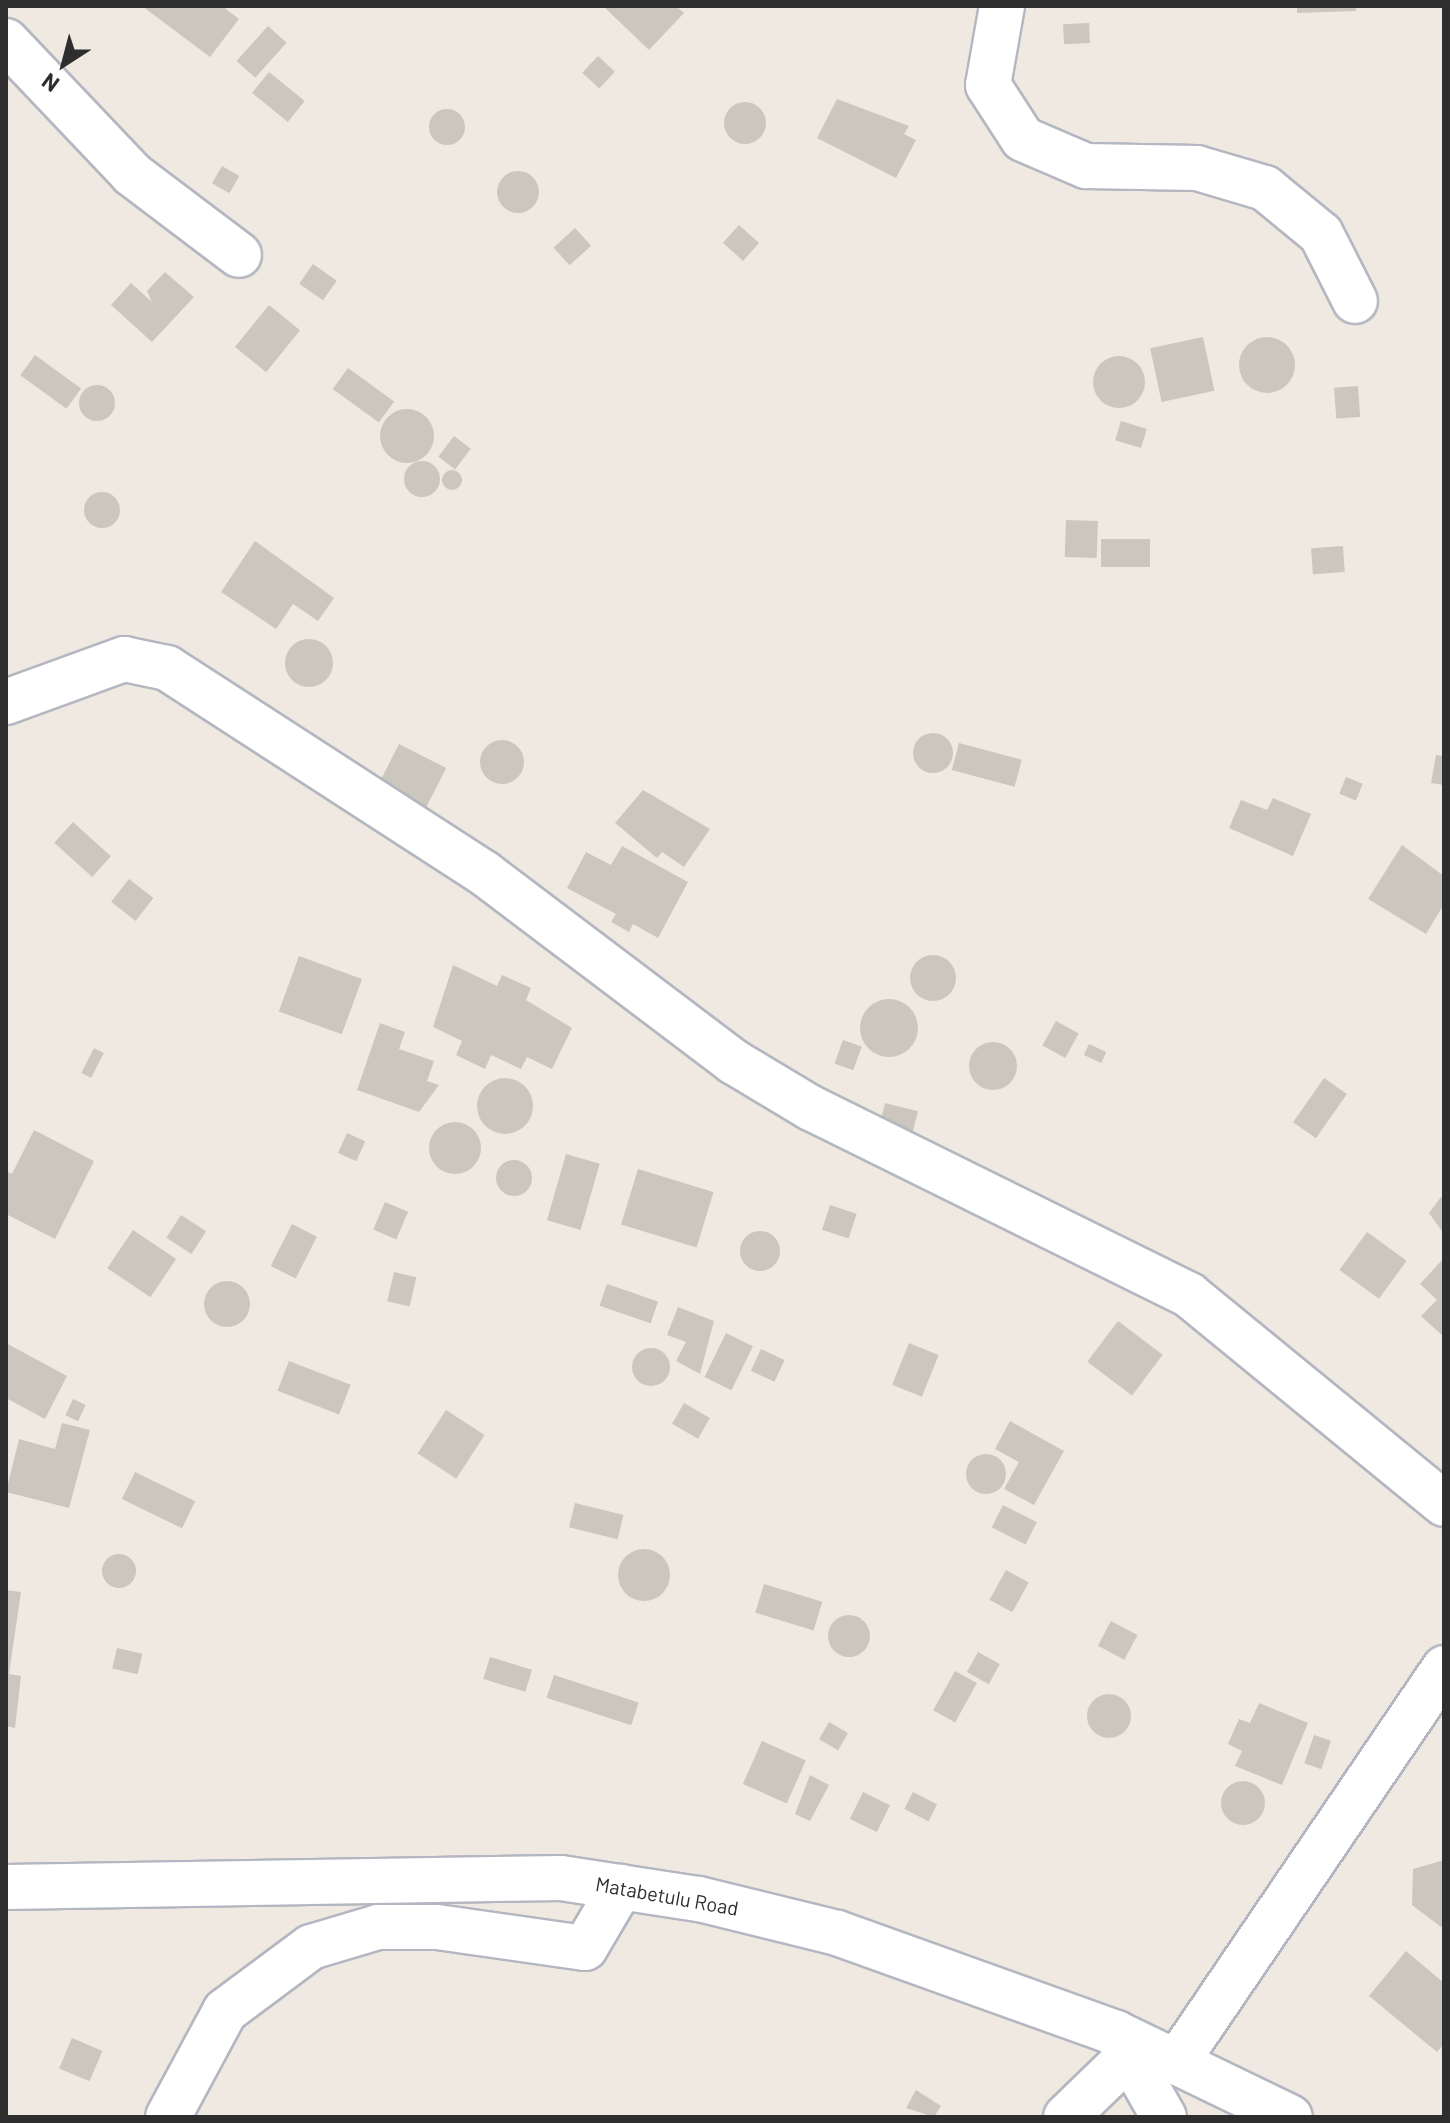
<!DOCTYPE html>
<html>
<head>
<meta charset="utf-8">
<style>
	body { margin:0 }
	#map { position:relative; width:1450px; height:2123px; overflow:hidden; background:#efe9e1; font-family:Barlow,sans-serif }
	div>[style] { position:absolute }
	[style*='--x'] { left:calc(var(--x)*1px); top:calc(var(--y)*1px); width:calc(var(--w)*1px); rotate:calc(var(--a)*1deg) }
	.building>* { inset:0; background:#cbc7bf; transform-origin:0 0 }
	.round { border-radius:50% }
	.roads { filter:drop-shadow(2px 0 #b4b7c1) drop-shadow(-2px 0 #b4b7c1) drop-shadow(0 2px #b4b7c1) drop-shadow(0 -2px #b4b7c1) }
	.street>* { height:44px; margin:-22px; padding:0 22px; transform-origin:22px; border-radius:22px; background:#fff }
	span { translate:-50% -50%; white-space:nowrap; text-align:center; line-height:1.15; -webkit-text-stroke:6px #fff; paint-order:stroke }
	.street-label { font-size:20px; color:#2e2e2e }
	.frame { position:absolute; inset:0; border:8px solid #2e2e2e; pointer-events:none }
	.north { position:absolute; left:24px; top:24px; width:80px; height:80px; -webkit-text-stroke:6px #fff; paint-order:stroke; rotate:216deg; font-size:22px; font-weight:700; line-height:32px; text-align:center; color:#2e2e2e }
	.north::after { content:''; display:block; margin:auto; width:28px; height:36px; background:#2e2e2e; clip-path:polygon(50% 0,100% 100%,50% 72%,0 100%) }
</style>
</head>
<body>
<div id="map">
	<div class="building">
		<i style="clip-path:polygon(142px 6px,222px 6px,239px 19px,210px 57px)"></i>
		<i style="clip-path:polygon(603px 6px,676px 6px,684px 13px,649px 50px)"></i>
		<i style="clip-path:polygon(1297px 6px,1356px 6px,1356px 11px,1297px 13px)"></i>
		<i style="left:1089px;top:23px;width:20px;height:26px;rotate:87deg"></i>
		<i style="left:268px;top:26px;width:25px;height:47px;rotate:42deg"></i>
		<i style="left:598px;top:56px;width:23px;height:23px;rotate:43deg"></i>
		<i style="left:269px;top:72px;width:46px;height:27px;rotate:39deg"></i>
		<i style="clip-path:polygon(837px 99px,909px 126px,904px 134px,916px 140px,896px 178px,817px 138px)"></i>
		<i class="round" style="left:724px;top:102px;width:42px;height:42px"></i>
		<i class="round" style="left:429px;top:109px;width:36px;height:36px"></i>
		<i style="left:222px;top:166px;width:20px;height:20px;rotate:30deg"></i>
		<i class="round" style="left:497px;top:171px;width:42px;height:42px"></i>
		<i style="left:739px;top:225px;width:27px;height:24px;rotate:42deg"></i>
		<i style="left:575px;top:228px;width:24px;height:29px;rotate:48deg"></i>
		<i style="left:313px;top:264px;width:29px;height:24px;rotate:35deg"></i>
		<i style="clip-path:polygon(165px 272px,194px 297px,152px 342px,111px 305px,131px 283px,152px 302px,147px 291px)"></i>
		<i style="left:269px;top:305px;width:40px;height:54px;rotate:39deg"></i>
		<i class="round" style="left:1239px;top:337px;width:56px;height:56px"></i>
		<i style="left:1203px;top:337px;width:55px;height:54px;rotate:78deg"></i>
		<i style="left:35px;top:355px;width:57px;height:25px;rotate:36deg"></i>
		<i class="round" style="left:1093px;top:356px;width:52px;height:52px"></i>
		<i style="left:348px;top:368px;width:57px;height:26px;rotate:36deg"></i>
		<i class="round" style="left:79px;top:385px;width:36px;height:36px"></i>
		<i style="left:1358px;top:386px;width:31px;height:24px;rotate:86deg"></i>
		<i class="round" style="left:380px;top:409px;width:54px;height:54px"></i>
		<i style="left:1121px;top:421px;width:27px;height:20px;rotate:17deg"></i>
		<i style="left:454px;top:436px;width:21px;height:26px;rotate:37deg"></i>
		<i class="round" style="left:404px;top:461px;width:36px;height:36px"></i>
		<i class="round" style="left:442px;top:470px;width:20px;height:20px"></i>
		<i class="round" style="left:84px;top:492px;width:36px;height:36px"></i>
		<i style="left:1066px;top:520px;width:32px;height:37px;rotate:2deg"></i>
		<i style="left:1150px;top:539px;width:28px;height:49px;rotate:90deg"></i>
		<i style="clip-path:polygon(255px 541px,334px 598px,318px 621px,293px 604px,276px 629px,221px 592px)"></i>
		<i style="left:1343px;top:546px;width:26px;height:32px;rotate:86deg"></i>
		<i class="round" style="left:285px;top:639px;width:48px;height:48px"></i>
		<i class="round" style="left:913px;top:733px;width:40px;height:40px"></i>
		<i class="round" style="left:480px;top:740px;width:44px;height:44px"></i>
		<i style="left:959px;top:743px;width:65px;height:28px;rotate:15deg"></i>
		<i style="left:399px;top:744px;width:53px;height:44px;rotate:27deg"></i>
		<i style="clip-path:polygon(1436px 755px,1444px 756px,1444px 785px,1431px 783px)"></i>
		<i style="left:1346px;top:777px;width:18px;height:18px;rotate:22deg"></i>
		<i style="clip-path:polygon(643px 790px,710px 829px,684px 867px,662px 852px,657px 858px,615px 823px)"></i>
		<i style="clip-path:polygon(1273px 798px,1311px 814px,1293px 856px,1229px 828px,1241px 800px,1267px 810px)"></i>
		<i style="left:73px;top:822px;width:51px;height:28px;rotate:42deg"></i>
		<i style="clip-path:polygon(1402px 845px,1444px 876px,1444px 904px,1426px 934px,1368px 899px)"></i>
		<i style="clip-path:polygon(622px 846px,688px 882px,658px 938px,633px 924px,629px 932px,611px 922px,616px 914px,567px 888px,586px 852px,611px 865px)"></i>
		<i style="left:129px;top:879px;width:31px;height:29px;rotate:38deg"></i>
		<i class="round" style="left:910px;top:955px;width:46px;height:46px"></i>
		<i style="left:299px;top:956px;width:67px;height:59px;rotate:20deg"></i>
		<i style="clip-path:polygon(453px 965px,497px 986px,502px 975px,531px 988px,526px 1000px,572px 1028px,552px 1069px,527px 1057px,521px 1069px,491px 1055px,485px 1069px,456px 1055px,462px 1041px,433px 1027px)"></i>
		<i class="round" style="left:860px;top:999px;width:58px;height:58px"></i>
		<i style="left:1056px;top:1021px;width:26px;height:28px;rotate:29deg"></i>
		<i style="clip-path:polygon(380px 1023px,405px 1032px,399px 1049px,434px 1061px,427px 1081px,439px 1085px,419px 1112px,357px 1090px)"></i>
		<i style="left:843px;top:1040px;width:20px;height:25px;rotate:20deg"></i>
		<i class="round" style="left:969px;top:1042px;width:48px;height:48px"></i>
		<i style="left:1089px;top:1044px;width:19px;height:12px;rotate:25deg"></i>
		<i style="left:94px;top:1048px;width:11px;height:28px;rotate:27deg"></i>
		<i class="round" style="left:477px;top:1078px;width:56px;height:56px"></i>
		<i style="left:1324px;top:1078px;width:28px;height:54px;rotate:35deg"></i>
		<i style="left:885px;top:1103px;width:34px;height:32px;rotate:14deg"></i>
		<i class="round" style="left:429px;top:1122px;width:52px;height:52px"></i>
		<i style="clip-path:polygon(34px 1130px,94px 1161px,55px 1239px,6px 1214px,6px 1171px,12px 1174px)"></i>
		<i style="left:347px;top:1133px;width:20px;height:22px;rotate:24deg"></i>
		<i style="left:566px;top:1154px;width:35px;height:69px;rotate:16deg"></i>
		<i class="round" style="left:496px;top:1160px;width:36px;height:36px"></i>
		<i style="left:638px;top:1169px;width:79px;height:58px;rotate:17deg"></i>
		<i style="clip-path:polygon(1441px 1197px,1444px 1197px,1444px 1234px,1429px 1213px)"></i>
		<i style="left:385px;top:1202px;width:25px;height:30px;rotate:23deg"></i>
		<i style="left:830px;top:1205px;width:28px;height:26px;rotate:18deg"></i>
		<i style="left:181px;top:1215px;width:30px;height:27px;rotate:33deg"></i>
		<i style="left:292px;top:1224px;width:28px;height:47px;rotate:27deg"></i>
		<i style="left:133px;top:1230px;width:52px;height:46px;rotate:34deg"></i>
		<i class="round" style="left:740px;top:1231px;width:40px;height:40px"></i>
		<i style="left:1367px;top:1232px;width:49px;height:47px;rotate:36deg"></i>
		<i style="clip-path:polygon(1444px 1258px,1444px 1337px,1421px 1316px,1437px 1300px,1420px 1284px)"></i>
		<i style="left:394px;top:1272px;width:23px;height:30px;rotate:13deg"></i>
		<i class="round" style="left:204px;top:1281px;width:46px;height:46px"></i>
		<i style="left:607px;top:1284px;width:54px;height:23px;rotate:19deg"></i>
		<i style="clip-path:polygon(678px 1307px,714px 1321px,700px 1374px,676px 1361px,686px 1342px,667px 1335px)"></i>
		<i style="left:1118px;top:1321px;width:56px;height:51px;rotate:37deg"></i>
		<i style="left:726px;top:1333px;width:30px;height:49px;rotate:26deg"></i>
		<i style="clip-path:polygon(6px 1343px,67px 1376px,45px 1419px,6px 1398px)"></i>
		<i style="left:909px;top:1343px;width:32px;height:45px;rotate:22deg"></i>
		<i class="round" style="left:632px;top:1348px;width:38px;height:38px"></i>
		<i style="left:761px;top:1349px;width:26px;height:24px;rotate:25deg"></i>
		<i style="left:289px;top:1361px;width:66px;height:32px;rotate:21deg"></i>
		<i style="left:73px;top:1399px;width:14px;height:18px;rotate:25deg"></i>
		<i style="left:684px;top:1403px;width:30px;height:24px;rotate:30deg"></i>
		<i style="left:446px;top:1410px;width:46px;height:52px;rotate:33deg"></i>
		<i style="clip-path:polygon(1010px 1421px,1064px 1451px,1034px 1505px,1004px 1489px,1019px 1462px,995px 1449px)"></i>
		<i style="clip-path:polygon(62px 1423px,90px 1430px,69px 1508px,6px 1492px,19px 1439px,55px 1449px)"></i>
		<i class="round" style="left:966px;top:1454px;width:40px;height:40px"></i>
		<i style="left:135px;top:1472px;width:67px;height:30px;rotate:26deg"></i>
		<i style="left:575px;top:1503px;width:50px;height:25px;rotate:14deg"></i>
		<i style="left:1003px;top:1505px;width:38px;height:25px;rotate:27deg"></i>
		<i class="round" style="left:618px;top:1549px;width:52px;height:52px"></i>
		<i class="round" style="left:102px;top:1554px;width:34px;height:34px"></i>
		<i style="left:1006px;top:1570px;width:26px;height:34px;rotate:29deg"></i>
		<i style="left:764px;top:1584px;width:61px;height:30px;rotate:17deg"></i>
		<i style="clip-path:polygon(6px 1590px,21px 1592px,9px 1674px,21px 1676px,15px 1728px,6px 1726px)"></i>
		<i class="round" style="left:828px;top:1615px;width:42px;height:42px"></i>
		<i style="left:1111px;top:1621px;width:30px;height:28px;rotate:28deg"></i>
		<i style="left:117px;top:1648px;width:26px;height:21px;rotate:13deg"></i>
		<i style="left:978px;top:1652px;width:25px;height:23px;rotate:29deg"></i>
		<i style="left:490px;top:1657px;width:44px;height:23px;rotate:17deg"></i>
		<i style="left:955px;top:1671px;width:25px;height:45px;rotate:29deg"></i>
		<i style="left:554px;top:1675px;width:89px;height:24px;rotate:18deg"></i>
		<i class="round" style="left:1087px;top:1694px;width:44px;height:44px"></i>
		<i style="clip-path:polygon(1259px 1703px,1308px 1723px,1282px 1785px,1235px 1766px,1242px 1751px,1228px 1744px,1239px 1719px,1250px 1723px)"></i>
		<i style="left:829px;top:1722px;width:22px;height:20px;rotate:30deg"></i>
		<i style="left:1314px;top:1735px;width:18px;height:30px;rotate:19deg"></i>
		<i style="left:762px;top:1741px;width:48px;height:47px;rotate:24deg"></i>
		<i style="clip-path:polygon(810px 1775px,829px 1785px,810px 1821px,795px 1814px)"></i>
		<i class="round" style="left:1221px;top:1781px;width:44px;height:44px"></i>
		<i style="left:863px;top:1792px;width:30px;height:30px;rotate:26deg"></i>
		<i style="left:913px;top:1792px;width:27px;height:19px;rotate:27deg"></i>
		<i style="clip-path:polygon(1444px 1860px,1444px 1924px,1441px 1927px,1412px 1905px,1413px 1869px)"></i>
		<i style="clip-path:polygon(1406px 1951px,1444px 1983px,1444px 2044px,1437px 2052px,1369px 1996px)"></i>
		<i style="left:72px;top:2038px;width:33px;height:33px;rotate:23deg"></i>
		<i style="clip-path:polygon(916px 2090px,941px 2106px,934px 2117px,906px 2108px)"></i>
	</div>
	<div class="roads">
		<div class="street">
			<i style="--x:1002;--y:6;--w:80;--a:100"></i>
			<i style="--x:988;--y:85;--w:64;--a:57.1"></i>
			<i style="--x:1023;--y:139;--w:69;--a:23.2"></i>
			<i style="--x:1086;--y:166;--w:111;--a:1"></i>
			<i style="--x:1197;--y:168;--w:71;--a:16.4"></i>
			<i style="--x:1265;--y:188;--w:72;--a:39.4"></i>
			<i style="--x:1321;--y:234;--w:75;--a:63.1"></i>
			<i style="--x:6;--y:41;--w:183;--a:46.5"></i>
			<i style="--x:132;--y:174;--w:134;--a:37.1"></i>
			<i style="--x:6;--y:702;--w:126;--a:-20"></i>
			<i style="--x:124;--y:659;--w:44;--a:11.8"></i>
			<i style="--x:167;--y:668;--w:378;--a:32.9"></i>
			<i style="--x:484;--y:873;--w:313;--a:37.1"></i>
			<i style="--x:734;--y:1062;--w:90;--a:30.9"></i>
			<i style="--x:811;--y:1108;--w:422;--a:26.3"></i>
			<i style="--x:1189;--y:1295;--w:330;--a:39.3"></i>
			<i style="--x:6;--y:1887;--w:555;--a:-0.93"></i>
			<i style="--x:561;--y:1878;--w:140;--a:8.7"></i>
			<i style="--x:699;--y:1899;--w:142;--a:13.8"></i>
			<i style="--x:837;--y:1933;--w:296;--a:19.7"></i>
			<i style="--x:1116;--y:2033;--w:193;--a:25.8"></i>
			<i style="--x:1116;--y:2033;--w:97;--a:60.3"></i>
			<i style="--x:1178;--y:2060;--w:474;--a:-55.8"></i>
			<i style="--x:168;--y:2117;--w:120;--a:-61.7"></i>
			<i style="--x:225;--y:2011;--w:107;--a:-36.7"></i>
			<i style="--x:311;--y:1947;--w:70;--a:-16.6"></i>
			<i style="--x:378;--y:1927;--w:59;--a:0"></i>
			<i style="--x:437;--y:1927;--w:149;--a:8.1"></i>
			<i style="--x:585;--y:1948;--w:71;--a:-59.5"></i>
			<i style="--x:1066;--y:2117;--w:88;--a:-44.1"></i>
		</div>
	</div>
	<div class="street-label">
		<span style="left:667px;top:1896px;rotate:10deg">Matabetulu Road</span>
	</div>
	<div class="frame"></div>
	<div class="north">N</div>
</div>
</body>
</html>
